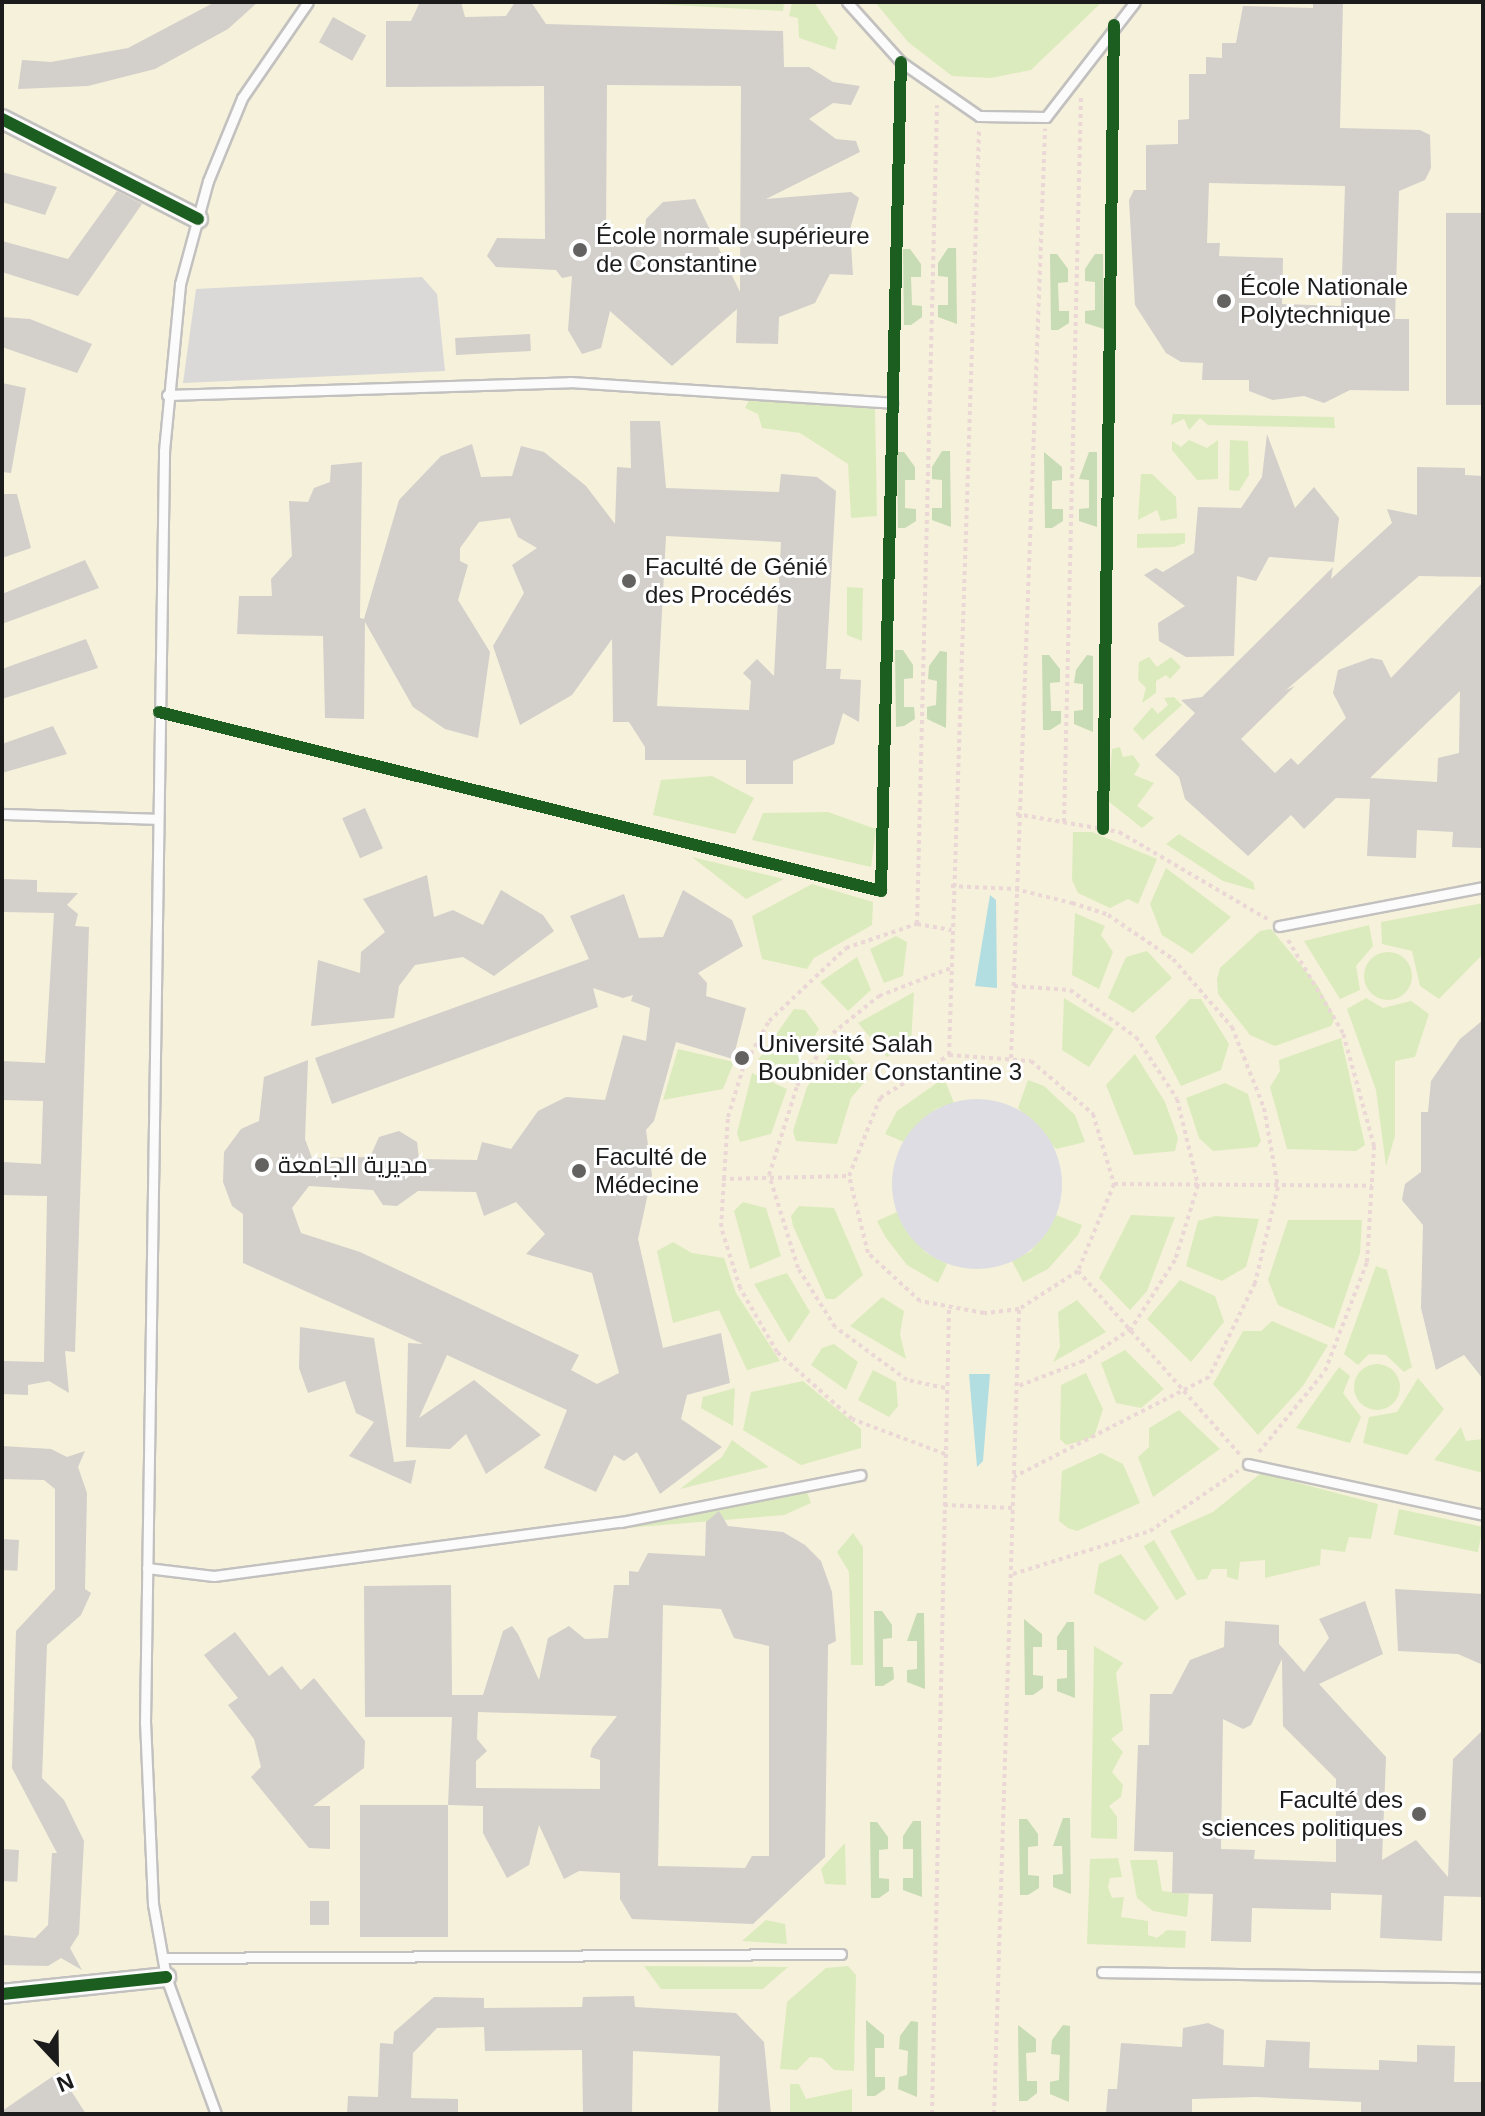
<!DOCTYPE html>
<html>
<head>
<meta charset="utf-8">
<style>
	body { margin:0 }
	#map { position:relative; width:1485px; height:2116px; overflow:hidden; background:#eae7e2; font-family:Arial,Cairo,sans-serif }
	div>[style] { position:absolute }
	[style*='--x'] { left:calc(var(--x)*1px); top:calc(var(--y)*1px); width:calc(var(--w)*1px); rotate:calc(var(--a)*1deg) }
	.education>* { inset:0; background:#f6f1db; transform-origin:0 0 }
	.grass>* { inset:0; background:#dcebbd; transform-origin:0 0 }
	.round { border-radius:50% }
	.forest>* { inset:0; background:#c7dbb4 }
	.parking>* { inset:0; background:#dad9d7 }
	.plaza>* { inset:0; background:#dddde3 }
	.water>* { inset:0; background:#b2dee1 }
	.building>* { inset:0; background:#d3cfcb; transform-origin:0 0 }
	.path>* { height:4px; margin-top:-2px; transform-origin:0; background:repeating-linear-gradient(90deg,#ead7d6 0 4px,transparent 0 8px) }
	.roads { filter:drop-shadow(2px 0 #c2c1bf) drop-shadow(-2px 0 #c2c1bf) drop-shadow(0 2px #c2c1bf) drop-shadow(0 -2px #c2c1bf) }
	.service>* { height:9px; margin:-4.5px; padding:0 4.5px; transform-origin:4.5px; border-radius:4.5px; background:#fcfbfb }
	.minor>* { height:18px; margin:-9px; padding:0 9px; transform-origin:9px; border-radius:9px; background:#fcfbfb }
	.cycleway>* { height:12px; margin:-6px; padding:0 6px; transform-origin:6px; border-radius:6px; background:#1b5e20 }
	.dots>* { width:22px; height:22px; translate:-50% -50%; box-sizing:border-box; border:4px solid #fff; border-radius:50% }
	span { translate:-50% -50%; white-space:nowrap; text-align:center; line-height:1.15; -webkit-text-stroke:6px #fff; paint-order:stroke }
	.poi-label { font-size:24px; color:#1b1b1b }
	.left { translate:0 -50%; text-align:left }
	.right { translate:-100% -50%; text-align:right }
	.frame { position:absolute; inset:0; border:4px solid #1b1b1b; pointer-events:none }
	.north { position:absolute; left:16px; top:2020px; width:80px; height:80px; -webkit-text-stroke:6px #fff; paint-order:stroke; rotate:158deg; font-size:22px; font-weight:700; line-height:32px; text-align:center; color:#1b1b1b }
	.north::after { content:''; display:block; margin:auto; width:28px; height:36px; background:#1b1b1b; clip-path:polygon(50% 0,100% 100%,50% 72%,0 100%) }
</style>
</head>
<body>
<div id="map">
	<div class="education">
		<i style="left:2px;top:2px;width:1481px;height:2112px"></i>
	</div>
	<div class="grass">
		<i style="clip-path:polygon(617px 2px,784px 2px,783px 11px)"></i>
		<i style="clip-path:polygon(792px 2px,814px 2px,838px 38px,835px 50px,799px 38px,798px 18px,789px 16px)"></i>
		<i style="clip-path:polygon(875px 2px,1102px 2px,1031px 70px,991px 78px,952px 76px,908px 42px)"></i>
		<i style="clip-path:polygon(749px 400px,875px 409px,877px 516px,851px 518px,848px 464px,800px 433px,762px 428px,758px 414px,745px 408px)"></i>
		<i style="clip-path:polygon(1173px 414px,1334px 417px,1335px 428px,1208px 425px,1200px 418px,1189px 430px,1184px 419px,1171px 425px)"></i>
		<i style="clip-path:polygon(1189px 440px,1207px 448px,1218px 440px,1218px 479px,1197px 480px,1172px 450px,1172px 441px,1181px 447px)"></i>
		<i style="clip-path:polygon(1230px 440px,1248px 441px,1249px 475px,1239px 491px,1229px 490px)"></i>
		<i style="clip-path:polygon(1141px 474px,1152px 474px,1176px 497px,1177px 518px,1161px 521px,1157px 510px,1138px 520px)"></i>
		<i style="clip-path:polygon(1185px 533px,1185px 543px,1174px 547px,1137px 548px,1137px 534px)"></i>
		<i style="clip-path:polygon(847px 587px,863px 588px,862px 641px,847px 635px)"></i>
		<i style="clip-path:polygon(1149px 657px,1157px 667px,1171px 657px,1181px 667px,1170px 679px,1166px 675px,1156px 681px,1156px 693px,1142px 703px,1146px 688px,1138px 680px,1139px 662px)"></i>
		<i style="clip-path:polygon(1174px 697px,1182px 705px,1143px 740px,1133px 729px,1152px 707px,1158px 714px,1168px 705px,1164px 698px)"></i>
		<i style="clip-path:polygon(1120px 747px,1123px 757px,1133px 755px,1140px 765px,1134px 775px,1154px 783px,1137px 806px,1154px 818px,1142px 828px,1108px 801px,1112px 749px)"></i>
		<i style="clip-path:polygon(712px 776px,754px 798px,735px 834px,653px 815px,661px 780px)"></i>
		<i style="clip-path:polygon(828px 812px,876px 829px,871px 867px,752px 840px,763px 813px)"></i>
		<i style="clip-path:polygon(1073px 832px,1092px 832px,1157px 859px,1138px 904px,1128px 899px,1110px 908px,1078px 893px,1072px 880px)"></i>
		<i style="clip-path:polygon(1179px 834px,1253px 882px,1255px 890px,1223px 881px,1166px 844px)"></i>
		<i style="clip-path:polygon(692px 857px,784px 879px,746px 899px)"></i>
		<i style="clip-path:polygon(1166px 868px,1231px 917px,1192px 954px,1162px 935px,1150px 904px)"></i>
		<i style="clip-path:polygon(812px 884px,873px 902px,872px 925px,814px 958px,807px 969px,762px 959px,752px 916px)"></i>
		<i style="clip-path:polygon(1483px 903px,1483px 954px,1439px 999px,1420px 986px,1412px 951px,1382px 944px,1381px 922px)"></i>
		<i style="clip-path:polygon(1075px 913px,1105px 926px,1101px 935px,1113px 952px,1099px 989px,1072px 975px)"></i>
		<i style="clip-path:polygon(1369px 925px,1373px 946px,1356px 966px,1360px 990px,1340px 999px,1304px 941px)"></i>
		<i style="clip-path:polygon(1271px 929px,1318px 986px,1335px 1018px,1331px 1026px,1275px 1046px,1250px 1035px,1218px 994px,1217px 979px,1220px 968px,1260px 931px)"></i>
		<i style="clip-path:polygon(896px 936px,907px 942px,903px 976px,884px 983px,870px 949px)"></i>
		<i style="clip-path:polygon(1147px 951px,1172px 978px,1133px 1013px,1108px 998px,1126px 957px)"></i>
		<i class="round" style="left:1364px;top:952px;width:48px;height:48px"></i>
		<i style="clip-path:polygon(857px 957px,871px 990px,848px 1011px,820px 982px)"></i>
		<i style="clip-path:polygon(914px 992px,911px 1044px,887px 1057px,858px 1023px)"></i>
		<i style="clip-path:polygon(1064px 998px,1114px 1029px,1089px 1067px,1062px 1050px)"></i>
		<i style="clip-path:polygon(1366px 998px,1383px 1008px,1411px 1001px,1429px 1014px,1415px 1057px,1395px 1061px,1395px 1136px,1386px 1166px,1376px 1090px,1347px 1009px)"></i>
		<i style="clip-path:polygon(1190px 999px,1201px 999px,1229px 1044px,1221px 1070px,1181px 1086px,1155px 1037px)"></i>
		<i style="clip-path:polygon(794px 1009px,805px 1010px,819px 1029px,790px 1075px,758px 1060px)"></i>
		<i style="clip-path:polygon(1341px 1038px,1365px 1145px,1356px 1151px,1287px 1149px,1270px 1087px,1280px 1071px,1279px 1060px)"></i>
		<i style="clip-path:polygon(678px 1049px,734px 1062px,723px 1089px,663px 1100px)"></i>
		<i style="clip-path:polygon(843px 1050px,868px 1078px,851px 1098px,837px 1144px,796px 1141px,793px 1131px,807px 1087px,832px 1051px)"></i>
		<i style="clip-path:polygon(1135px 1054px,1165px 1102px,1178px 1138px,1175px 1151px,1134px 1155px,1106px 1085px)"></i>
		<i style="clip-path:polygon(752px 1073px,787px 1089px,771px 1134px,740px 1142px,737px 1133px)"></i>
		<i style="clip-path:polygon(944px 1078px,954px 1103px,936px 1109px,904px 1142px,885px 1134px,897px 1111px)"></i>
		<i style="clip-path:polygon(1028px 1080px,1044px 1086px,1075px 1115px,1085px 1142px,1056px 1149px,1018px 1108px)"></i>
		<i style="clip-path:polygon(1225px 1083px,1248px 1094px,1261px 1141px,1257px 1147px,1213px 1151px,1199px 1138px,1186px 1098px)"></i>
		<i style="clip-path:polygon(743px 1202px,766px 1208px,781px 1256px,750px 1269px,734px 1211px)"></i>
		<i style="clip-path:polygon(799px 1206px,834px 1208px,863px 1275px,835px 1299px,826px 1299px,793px 1226px,791px 1216px)"></i>
		<i style="clip-path:polygon(897px 1212px,925px 1252px,947px 1264px,938px 1283px,907px 1265px,886px 1238px,877px 1221px)"></i>
		<i style="clip-path:polygon(1056px 1215px,1082px 1225px,1078px 1235px,1048px 1269px,1023px 1282px,1012px 1261px,1031px 1251px)"></i>
		<i style="clip-path:polygon(1131px 1215px,1175px 1217px,1147px 1291px,1130px 1310px,1099px 1278px)"></i>
		<i style="clip-path:polygon(1215px 1216px,1259px 1219px,1246px 1267px,1222px 1281px,1186px 1266px,1198px 1221px)"></i>
		<i style="clip-path:polygon(1288px 1220px,1362px 1220px,1360px 1253px,1334px 1329px,1278px 1305px,1268px 1280px)"></i>
		<i style="clip-path:polygon(673px 1242px,692px 1253px,724px 1258px,736px 1293px,780px 1361px,747px 1370px,719px 1310px,673px 1323px,657px 1251px)"></i>
		<i style="clip-path:polygon(1376px 1266px,1387px 1270px,1412px 1367px,1404px 1372px,1386px 1355px,1369px 1354px,1358px 1365px,1344px 1354px)"></i>
		<i style="clip-path:polygon(787px 1273px,810px 1312px,789px 1343px,754px 1284px)"></i>
		<i style="clip-path:polygon(1180px 1280px,1215px 1296px,1224px 1322px,1191px 1362px,1147px 1319px)"></i>
		<i style="clip-path:polygon(882px 1297px,904px 1311px,900px 1334px,906px 1359px,850px 1326px)"></i>
		<i style="clip-path:polygon(1077px 1300px,1106px 1332px,1053px 1362px,1060px 1347px,1058px 1312px)"></i>
		<i style="clip-path:polygon(1272px 1321px,1328px 1345px,1303px 1386px,1258px 1435px,1213px 1384px,1243px 1331px,1261px 1331px)"></i>
		<i style="clip-path:polygon(834px 1344px,858px 1362px,846px 1390px,811px 1365px,822px 1348px)"></i>
		<i style="clip-path:polygon(1125px 1350px,1164px 1389px,1141px 1408px,1116px 1403px,1101px 1363px)"></i>
		<i class="round" style="left:1354px;top:1364px;width:46px;height:46px"></i>
		<i style="clip-path:polygon(1339px 1367px,1350px 1376px,1343px 1393px,1361px 1417px,1350px 1443px,1296px 1428px)"></i>
		<i style="clip-path:polygon(873px 1370px,896px 1382px,898px 1406px,889px 1417px,858px 1400px)"></i>
		<i style="clip-path:polygon(1086px 1373px,1103px 1409px,1094px 1437px,1066px 1445px,1060px 1439px,1061px 1385px)"></i>
		<i style="clip-path:polygon(1418px 1378px,1444px 1409px,1407px 1455px,1363px 1443px,1369px 1417px,1397px 1412px)"></i>
		<i style="clip-path:polygon(803px 1381px,861px 1429px,861px 1448px,801px 1465px,743px 1430px,751px 1392px)"></i>
		<i style="clip-path:polygon(735px 1388px,733px 1426px,701px 1408px,703px 1397px)"></i>
		<i style="clip-path:polygon(1179px 1410px,1220px 1449px,1153px 1497px,1138px 1457px,1149px 1447px,1149px 1428px)"></i>
		<i style="clip-path:polygon(1461px 1427px,1466px 1441px,1482px 1439px,1483px 1473px,1434px 1460px)"></i>
		<i style="clip-path:polygon(732px 1440px,769px 1467px,680px 1489px,722px 1457px)"></i>
		<i style="clip-path:polygon(1101px 1453px,1123px 1464px,1140px 1503px,1077px 1531px,1068px 1528px,1059px 1521px,1062px 1471px)"></i>
		<i style="clip-path:polygon(1261px 1473px,1378px 1504px,1371px 1539px,1349px 1537px,1345px 1552px,1321px 1549px,1320px 1565px,1265px 1578px,1265px 1560px,1240px 1562px,1238px 1580px,1227px 1577px,1227px 1569px,1212px 1569px,1207px 1579px,1197px 1580px,1170px 1531px,1213px 1512px)"></i>
		<i style="clip-path:polygon(807px 1492px,811px 1503px,784px 1515px,590px 1531px)"></i>
		<i style="left:1399px;top:1509px;width:86px;height:26px;rotate:12deg"></i>
		<i style="clip-path:polygon(853px 1533px,863px 1547px,863px 1665px,851px 1665px,849px 1572px,837px 1552px)"></i>
		<i style="left:1154px;top:1540px;width:63px;height:12px;rotate:59deg"></i>
		<i style="clip-path:polygon(1121px 1554px,1159px 1608px,1145px 1621px,1094px 1593px,1099px 1564px)"></i>
		<i style="clip-path:polygon(1094px 1646px,1123px 1663px,1116px 1673px,1123px 1730px,1111px 1739px,1123px 1752px,1112px 1772px,1123px 1785px,1121px 1797px,1109px 1806px,1117px 1817px,1117px 1839px,1091px 1838px)"></i>
		<i style="clip-path:polygon(845px 1843px,846px 1885px,825px 1884px,821px 1869px)"></i>
		<i style="clip-path:polygon(1118px 1858px,1122px 1877px,1110px 1878px,1108px 1887px,1112px 1898px,1124px 1897px,1121px 1917px,1148px 1921px,1148px 1935px,1157px 1938px,1167px 1930px,1186px 1931px,1185px 1948px,1087px 1944px,1090px 1859px)"></i>
		<i style="clip-path:polygon(1130px 1860px,1157px 1860px,1162px 1891px,1189px 1894px,1187px 1917px,1153px 1911px,1137px 1898px)"></i>
		<i style="clip-path:polygon(766px 1920px,785px 1924px,787px 1944px,742px 1941px)"></i>
		<i style="clip-path:polygon(644px 1966px,788px 1967px,763px 1989px,661px 1989px)"></i>
		<i style="clip-path:polygon(848px 1966px,856px 1975px,854px 2071px,834px 2070px,822px 2058px,810px 2057px,797px 2070px,780px 2069px,787px 2002px,826px 1968px)"></i>
		<i style="clip-path:polygon(790px 2084px,799px 2084px,806px 2099px,852px 2089px,852px 2114px,790px 2114px)"></i>
	</div>
	<div class="forest">
		<i style="clip-path:polygon(948px 248px,956px 248px,957px 324px,938px 317px,938px 305px,948px 305px,948px 277px,938px 276px,938px 263px)"></i>
		<i style="clip-path:polygon(903px 249px,910px 249px,921px 264px,921px 277px,911px 277px,912px 305px,922px 306px,922px 317px,911px 325px,904px 325px)"></i>
		<i style="clip-path:polygon(1050px 254px,1057px 254px,1068px 269px,1068px 282px,1058px 283px,1059px 311px,1069px 311px,1069px 323px,1058px 330px,1051px 330px)"></i>
		<i style="clip-path:polygon(1095px 254px,1103px 254px,1104px 329px,1085px 323px,1085px 311px,1095px 310px,1095px 282px,1085px 281px,1085px 269px)"></i>
		<i style="clip-path:polygon(942px 451px,950px 451px,951px 527px,932px 520px,932px 508px,942px 508px,942px 480px,932px 479px,932px 467px)"></i>
		<i style="clip-path:polygon(897px 452px,904px 452px,915px 467px,915px 480px,905px 480px,905px 508px,916px 509px,916px 521px,905px 528px,898px 528px)"></i>
		<i style="clip-path:polygon(1044px 452px,1062px 467px,1062px 480px,1052px 481px,1052px 509px,1063px 509px,1063px 521px,1052px 528px,1045px 528px)"></i>
		<i style="clip-path:polygon(1089px 452px,1097px 452px,1097px 527px,1079px 521px,1079px 509px,1089px 508px,1089px 480px,1079px 479px)"></i>
		<i style="clip-path:polygon(895px 650px,903px 650px,913px 665px,913px 678px,904px 679px,904px 707px,914px 707px,915px 719px,904px 726px,896px 727px)"></i>
		<i style="clip-path:polygon(940px 651px,947px 652px,946px 728px,927px 719px,927px 707px,936px 705px,937px 681px,928px 679px,929px 666px)"></i>
		<i style="clip-path:polygon(1042px 655px,1049px 655px,1060px 669px,1060px 682px,1050px 683px,1051px 711px,1061px 711px,1061px 723px,1050px 730px,1043px 730px)"></i>
		<i style="clip-path:polygon(1087px 655px,1093px 656px,1093px 732px,1074px 724px,1074px 711px,1083px 710px,1083px 684px,1074px 683px,1076px 670px)"></i>
		<i style="clip-path:polygon(874px 1611px,882px 1611px,892px 1625px,892px 1638px,883px 1639px,883px 1667px,893px 1667px,894px 1679px,883px 1686px,875px 1686px)"></i>
		<i style="clip-path:polygon(917px 1613px,924px 1613px,925px 1689px,907px 1682px,907px 1670px,917px 1669px,917px 1641px,907px 1641px)"></i>
		<i style="clip-path:polygon(1024px 1619px,1042px 1634px,1042px 1647px,1033px 1647px,1033px 1675px,1043px 1676px,1043px 1688px,1033px 1695px,1025px 1695px)"></i>
		<i style="clip-path:polygon(1067px 1622px,1074px 1622px,1075px 1698px,1057px 1691px,1057px 1679px,1067px 1678px,1067px 1650px,1057px 1650px,1057px 1637px)"></i>
		<i style="clip-path:polygon(1063px 1818px,1070px 1818px,1071px 1894px,1053px 1887px,1053px 1875px,1063px 1874px,1062px 1846px,1053px 1846px)"></i>
		<i style="clip-path:polygon(1019px 1819px,1027px 1819px,1038px 1834px,1038px 1846px,1028px 1847px,1028px 1875px,1039px 1876px,1039px 1888px,1028px 1895px,1020px 1895px)"></i>
		<i style="clip-path:polygon(913px 1821px,921px 1821px,922px 1897px,903px 1890px,903px 1878px,913px 1878px,913px 1849px,903px 1849px,903px 1836px)"></i>
		<i style="clip-path:polygon(870px 1822px,877px 1822px,888px 1837px,888px 1849px,879px 1850px,879px 1878px,889px 1879px,889px 1891px,879px 1898px,871px 1898px)"></i>
		<i style="clip-path:polygon(866px 2020px,884px 2035px,884px 2048px,875px 2048px,875px 2077px,885px 2077px,885px 2089px,875px 2096px,867px 2096px)"></i>
		<i style="clip-path:polygon(911px 2021px,918px 2022px,917px 2097px,898px 2089px,899px 2077px,907px 2075px,908px 2051px,899px 2049px,900px 2036px)"></i>
		<i style="clip-path:polygon(1018px 2025px,1036px 2039px,1036px 2052px,1026px 2053px,1027px 2081px,1037px 2081px,1037px 2093px,1027px 2101px,1019px 2101px)"></i>
		<i style="clip-path:polygon(1063px 2025px,1070px 2026px,1069px 2102px,1050px 2094px,1050px 2082px,1059px 2080px,1060px 2055px,1051px 2054px,1052px 2040px)"></i>
	</div>
	<div class="parking">
		<i style="clip-path:polygon(422px 277px,437px 294px,445px 371px,183px 383px,196px 289px)"></i>
	</div>
	<div class="plaza">
		<i class="round" style="left:892px;top:1099px;width:170px;height:170px"></i>
	</div>
	<div class="water">
		<i style="clip-path:polygon(990px 895px,996px 900px,997px 988px,975px 986px)"></i>
		<i style="clip-path:polygon(969px 1374px,990px 1374px,983px 1461px,977px 1467px)"></i>
	</div>
	<div class="building">
		<i style="clip-path:polygon(215px 2px,258px 2px,228px 29px,155px 69px,88px 86px,18px 89px,22px 60px,51px 62px,128px 48px)"></i>
		<i style="clip-path:polygon(evenodd,420px 2px,461px 2px,465px 17px,506px 16px,515px 2px,531px 2px,546px 24px,783px 31px,784px 67px,809px 67px,833px 82px,860px 86px,851px 105px,833px 103px,809px 119px,836px 139px,856px 141px,860px 152px,766px 199px,851px 192px,859px 198px,850px 229px,853px 275px,830px 274px,815px 303px,779px 317px,778px 344px,736px 343px,737px 309px,672px 366px,610px 311px,601px 348px,582px 354px,568px 330px,572px 276px,562px 278px,556px 270px,496px 267px,487px 256px,497px 238px,545px 239px,544px 86px,386px 87px,386px 21px,411px 21px,420px 2px,607px 85px,741px 86px,740px 292px,695px 199px,663px 202px,646px 219px,644px 240px,606px 236px,607px 85px)"></i>
		<i style="clip-path:polygon(evenodd,1313px 2px,1343px 2px,1340px 128px,1420px 130px,1430px 135px,1431px 168px,1425px 180px,1399px 191px,1395px 319px,1409px 319px,1409px 391px,1350px 390px,1324px 403px,1304px 396px,1273px 400px,1249px 391px,1249px 380px,1202px 380px,1203px 363px,1181px 362px,1166px 353px,1135px 305px,1129px 200px,1134px 190px,1146px 190px,1146px 145px,1178px 144px,1178px 120px,1189px 119px,1189px 74px,1206px 74px,1206px 57px,1222px 58px,1222px 43px,1236px 43px,1243px 6px,1313px 8px,1313px 2px,1209px 183px,1345px 186px,1341px 306px,1282px 304px,1283px 258px,1219px 256px,1220px 243px,1207px 243px,1209px 183px)"></i>
		<i style="left:333px;top:17px;width:38px;height:29px;rotate:29deg"></i>
		<i style="clip-path:polygon(2px 172px,57px 187px,45px 215px,2px 202px)"></i>
		<i style="clip-path:polygon(117px 191px,142px 204px,78px 296px,2px 272px,2px 241px,68px 259px)"></i>
		<i style="left:1446px;top:213px;width:37px;height:192px"></i>
		<i style="clip-path:polygon(2px 317px,30px 319px,92px 344px,77px 373px,2px 347px)"></i>
		<i style="left:530px;top:334px;width:17px;height:75px;rotate:87deg"></i>
		<i style="clip-path:polygon(2px 383px,26px 388px,11px 473px,2px 472px)"></i>
		<i style="clip-path:polygon(evenodd,630px 421px,660px 421px,666px 488px,779px 492px,781px 474px,817px 477px,836px 491px,826px 669px,841px 669px,840px 679px,861px 680px,859px 722px,843px 713px,834px 744px,793px 761px,793px 784px,746px 784px,746px 760px,645px 760px,645px 747px,629px 722px,613px 722px,612px 639px,572px 695px,520px 725px,493px 646px,524px 593px,512px 565px,537px 548px,518px 537px,510px 518px,479px 522px,460px 548px,460px 561px,468px 565px,458px 600px,490px 652px,478px 738px,445px 729px,413px 707px,365px 622px,364px 719px,325px 718px,323px 636px,237px 634px,239px 596px,272px 596px,271px 579px,292px 556px,289px 501px,308px 502px,314px 488px,330px 482px,331px 465px,362px 462px,360px 618px,364px 619px,399px 500px,441px 456px,472px 444px,481px 477px,512px 476px,521px 446px,544px 452px,586px 486px,615px 524px,617px 467px,631px 468px,630px 421px,666px 536px,781px 542px,774px 676px,757px 659px,743px 673px,751px 681px,749px 710px,657px 706px,666px 536px)"></i>
		<i style="clip-path:polygon(1267px 434px,1295px 508px,1314px 487px,1339px 518px,1334px 562px,1269px 557px,1256px 581px,1237px 576px,1234px 656px,1186px 657px,1159px 641px,1158px 623px,1185px 606px,1144px 575px,1156px 568px,1163px 572px,1194px 553px,1198px 507px,1241px 508px,1262px 477px)"></i>
		<i style="clip-path:polygon(evenodd,1417px 467px,1465px 468px,1465px 475px,1483px 476px,1483px 577px,1419px 576px,1286px 690px,1295px 686px,1241px 739px,1275px 773px,1291px 758px,1298px 765px,1346px 718px,1333px 693px,1338px 670px,1371px 658px,1382px 660px,1391px 678px,1483px 582px,1483px 848px,1452px 847px,1453px 832px,1417px 830px,1416px 858px,1367px 856px,1370px 799px,1336px 798px,1304px 829px,1291px 815px,1248px 856px,1185px 799px,1179px 777px,1155px 755px,1195px 713px,1181px 700px,1202px 697px,1333px 567px,1331px 579px,1392px 523px,1387px 509px,1417px 515px,1417px 467px,1460px 691px,1459px 753px,1438px 758px,1437px 782px,1370px 778px,1460px 691px)"></i>
		<i style="clip-path:polygon(2px 494px,17px 494px,31px 548px,2px 558px)"></i>
		<i style="clip-path:polygon(85px 560px,99px 588px,2px 624px,2px 594px)"></i>
		<i style="clip-path:polygon(86px 639px,98px 668px,2px 699px,2px 669px)"></i>
		<i style="clip-path:polygon(53px 726px,67px 754px,2px 773px,2px 744px)"></i>
		<i style="left:365px;top:808px;width:44px;height:25px;rotate:66deg"></i>
		<i style="clip-path:polygon(427px 875px,434px 917px,453px 910px,483px 925px,501px 890px,543px 915px,554px 931px,494px 976px,463px 957px,415px 965px,399px 986px,394px 1018px,311px 1026px,318px 960px,360px 973px,361px 952px,385px 932px,363px 899px)"></i>
		<i style="clip-path:polygon(2px 879px,37px 880px,37px 892px,78px 893px,67px 905px,78px 914px,75px 926px,89px 927px,75px 1352px,65px 1351px,69px 1393px,49px 1381px,28px 1385px,28px 1395px,2px 1394px,2px 1361px,44px 1362px,47px 1196px,2px 1195px,2px 1162px,41px 1164px,43px 1101px,2px 1100px,2px 1061px,45px 1063px,54px 913px,2px 912px)"></i>
		<i style="clip-path:polygon(evenodd,683px 890px,732px 920px,743px 946px,698px 973px,707px 983px,706px 996px,746px 1008px,733px 1059px,676px 1042px,654px 1121px,646px 1130px,652px 1175px,638px 1239px,663px 1348px,721px 1333px,730px 1383px,687px 1395px,681px 1419px,722px 1447px,660px 1494px,637px 1452px,624px 1461px,614px 1455px,596px 1492px,544px 1468px,567px 1410px,447px 1355px,419px 1418px,474px 1380px,541px 1435px,486px 1474px,466px 1434px,450px 1449px,406px 1447px,408px 1343px,423px 1344px,243px 1263px,243px 1214px,232px 1206px,223px 1182px,224px 1152px,241px 1129px,259px 1121px,264px 1077px,308px 1060px,305px 1139px,312px 1158px,370px 1157px,379px 1137px,399px 1131px,417px 1142px,419px 1159px,477px 1160px,482px 1142px,511px 1149px,538px 1111px,566px 1097px,605px 1100px,623px 1035px,646px 1041px,650px 1008px,631px 1001px,633px 995px,623px 998px,593px 988px,598px 1007px,332px 1104px,315px 1058px,589px 959px,570px 916px,624px 894px,639px 938px,663px 937px,683px 890px,309px 1186px,373px 1190px,383px 1205px,397px 1206px,418px 1191px,476px 1192px,484px 1216px,516px 1202px,545px 1234px,526px 1254px,592px 1273px,619px 1373px,597px 1384px,571px 1370px,579px 1355px,360px 1252px,301px 1233px,292px 1208px,309px 1186px)"></i>
		<i style="clip-path:polygon(1483px 1020px,1483px 1379px,1464px 1355px,1436px 1370px,1421px 1308px,1423px 1225px,1402px 1200px,1405px 1184px,1421px 1172px,1421px 1112px,1428px 1112px,1431px 1081px,1460px 1039px)"></i>
		<i style="clip-path:polygon(300px 1327px,374px 1338px,394px 1462px,416px 1460px,411px 1484px,349px 1456px,374px 1422px,356px 1413px,345px 1381px,308px 1393px,299px 1368px)"></i>
		<i style="clip-path:polygon(2px 1446px,51px 1449px,67px 1457px,85px 1451px,78px 1467px,87px 1493px,85px 1589px,91px 1593px,81px 1615px,47px 1645px,42px 1778px,64px 1800px,84px 1841px,79px 1934px,70px 1948px,82px 1970px,61px 1958px,48px 1966px,2px 1965px,2px 1935px,35px 1938px,48px 1925px,52px 1853px,57px 1853px,12px 1768px,16px 1631px,55px 1589px,55px 1489px,44px 1480px,2px 1479px)"></i>
		<i style="clip-path:polygon(evenodd,719px 1511px,728px 1526px,783px 1532px,805px 1545px,821px 1561px,832px 1592px,836px 1641px,828px 1645px,825px 1857px,753px 1924px,632px 1919px,620px 1899px,620px 1873px,579px 1871px,564px 1879px,539px 1825px,529px 1865px,507px 1878px,483px 1833px,483px 1806px,448px 1805px,452px 1717px,365px 1717px,364px 1586px,451px 1585px,452px 1695px,483px 1695px,503px 1631px,512px 1626px,518px 1634px,539px 1680px,548px 1638px,569px 1626px,585px 1639px,608px 1638px,614px 1585px,629px 1585px,629px 1571px,638px 1572px,648px 1553px,705px 1556px,706px 1522px,719px 1511px,663px 1605px,721px 1609px,734px 1638px,769px 1646px,769px 1856px,752px 1856px,745px 1868px,658px 1866px,663px 1605px,719px 1511px,478px 1712px,617px 1716px,592px 1748px,590px 1757px,600px 1760px,600px 1789px,476px 1788px,476px 1761px,487px 1751px,477px 1739px,478px 1712px)"></i>
		<i style="left:2px;top:1539px;width:17px;height:31px;rotate:3deg"></i>
		<i style="clip-path:polygon(1395px 1589px,1483px 1594px,1483px 1665px,1458px 1654px,1398px 1651px)"></i>
		<i style="clip-path:polygon(evenodd,1365px 1601px,1383px 1654px,1319px 1684px,1386px 1757px,1382px 1860px,1416px 1840px,1448px 1877px,1453px 1759px,1483px 1730px,1483px 1897px,1444px 1896px,1442px 1941px,1380px 1938px,1382px 1895px,1331px 1893px,1331px 1910px,1252px 1908px,1251px 1942px,1211px 1941px,1213px 1894px,1172px 1893px,1173px 1852px,1134px 1851px,1138px 1745px,1149px 1745px,1150px 1694px,1172px 1694px,1190px 1660px,1224px 1647px,1225px 1621px,1279px 1625px,1279px 1644px,1304px 1672px,1329px 1638px,1319px 1619px,1365px 1601px,1282px 1659px,1283px 1726px,1336px 1779px,1336px 1862px,1254px 1859px,1255px 1850px,1221px 1849px,1223px 1719px,1243px 1729px,1251px 1725px,1282px 1659px)"></i>
		<i style="clip-path:polygon(235px 1632px,269px 1676px,282px 1666px,301px 1690px,314px 1678px,365px 1741px,364px 1768px,313px 1806px,330px 1806px,330px 1849px,309px 1848px,251px 1777px,261px 1767px,254px 1739px,228px 1705px,238px 1698px,204px 1655px)"></i>
		<i style="left:448px;top:1805px;width:132px;height:88px;rotate:90deg"></i>
		<i style="left:2px;top:1849px;width:17px;height:32px;rotate:3deg"></i>
		<i style="left:310px;top:1901px;width:19px;height:24px"></i>
		<i style="clip-path:polygon(634px 1996px,635px 2007px,736px 2013px,764px 2042px,771px 2114px,718px 2114px,720px 2056px,633px 2051px,632px 2114px,583px 2114px,582px 2050px,485px 2051px,484px 2027px,437px 2028px,413px 2053px,411px 2098px,458px 2099px,458px 2114px,347px 2114px,348px 2096px,378px 2097px,380px 2043px,393px 2044px,394px 2032px,434px 1997px,484px 1998px,484px 2008px,582px 2007px,583px 1997px)"></i>
		<i style="clip-path:polygon(1208px 2023px,1224px 2030px,1223px 2065px,1264px 2067px,1266px 2040px,1310px 2042px,1309px 2068px,1379px 2070px,1379px 2060px,1417px 2062px,1417px 2045px,1455px 2046px,1454px 2082px,1483px 2082px,1483px 2113px,1361px 2114px,1361px 2102px,1256px 2097px,1192px 2099px,1192px 2114px,1106px 2114px,1108px 2089px,1117px 2089px,1121px 2043px,1182px 2047px,1183px 2028px)"></i>
		<i style="clip-path:polygon(59px 2072px,86px 2114px,2px 2114px,2px 2111px)"></i>
	</div>
	<div class="path">
		<i style="--x:1016;--y:814;--w:105;--a:9.9"></i>
		<i style="--x:1119;--y:832;--w:174;--a:30.4"></i>
		<i style="--x:1064;--y:822;--w:726;--a:-88.66"></i>
		<i style="--x:951;--y:886;--w:64;--a:2.7"></i>
		<i style="--x:1015;--y:889;--w:59;--a:13.8"></i>
		<i style="--x:1072;--y:903;--w:38;--a:18"></i>
		<i style="--x:1108;--y:915;--w:78;--a:34.1"></i>
		<i style="--x:1173;--y:959;--w:90;--a:49.1"></i>
		<i style="--x:1232;--y:1027;--w:87;--a:68.4"></i>
		<i style="--x:1264;--y:1108;--w:80;--a:80"></i>
		<i style="--x:1278;--y:1187;--w:99;--a:103.5"></i>
		<i style="--x:1255;--y:1283;--w:105;--a:116.1"></i>
		<i style="--x:1209;--y:1377;--w:219;--a:152.9"></i>
		<i style="--x:917;--y:924;--w:819;--a:-88.6"></i>
		<i style="--x:1014;--y:986;--w:56;--a:4.1"></i>
		<i style="--x:1070;--y:990;--w:81;--a:35.5"></i>
		<i style="--x:1136;--y:1037;--w:74;--a:56.5"></i>
		<i style="--x:1177;--y:1099;--w:89;--a:76.3"></i>
		<i style="--x:1198;--y:1185;--w:78;--a:107"></i>
		<i style="--x:1175;--y:1260;--w:82;--a:122.5"></i>
		<i style="--x:1131;--y:1329;--w:58;--a:146.3"></i>
		<i style="--x:1083;--y:1361;--w:72;--a:158.8"></i>
		<i style="--x:949;--y:1055;--w:925;--a:-88.14"></i>
		<i style="--x:949;--y:1055;--w:82;--a:4.2"></i>
		<i style="--x:1031;--y:1061;--w:82;--a:40.5"></i>
		<i style="--x:1093;--y:1114;--w:73;--a:73.3"></i>
		<i style="--x:1114;--y:1184;--w:94;--a:112.5"></i>
		<i style="--x:1078;--y:1271;--w:70;--a:147.2"></i>
		<i style="--x:1019;--y:1309;--w:35;--a:173"></i>
		<i style="--x:984;--y:1313;--w:65;--a:-169.4"></i>
		<i style="--x:920;--y:1301;--w:71;--a:-137.3"></i>
		<i style="--x:868;--y:1253;--w:79;--a:-103.9"></i>
		<i style="--x:849;--y:1176;--w:84;--a:-68.3"></i>
		<i style="--x:880;--y:1098;--w:81;--a:-31.9"></i>
		<i style="--x:1011;--y:1058;--w:930;--a:-87.9"></i>
		<i style="--x:722;--y:1179;--w:127;--a:-1.4"></i>
		<i style="--x:1114;--y:1184;--w:258;--a:0.4"></i>
		<i style="--x:1078;--y:1271;--w:245;--a:48.6"></i>
		<i style="--x:945;--y:1388;--w:39;--a:-168"></i>
		<i style="--x:907;--y:1380;--w:89;--a:-143.6"></i>
		<i style="--x:835;--y:1327;--w:70;--a:-122.1"></i>
		<i style="--x:798;--y:1268;--w:97;--a:-107.3"></i>
		<i style="--x:769;--y:1175;--w:93;--a:-72.5"></i>
		<i style="--x:797;--y:1086;--w:64;--a:-55.8"></i>
		<i style="--x:833;--y:1033;--w:59;--a:-38.8"></i>
		<i style="--x:879;--y:996;--w:77;--a:-21.3"></i>
		<i style="--x:1259;--y:1452;--w:104;--a:-50.8"></i>
		<i style="--x:1325;--y:1371;--w:117;--a:-68.9"></i>
		<i style="--x:1367;--y:1262;--w:116;--a:-86.5"></i>
		<i style="--x:1374;--y:1146;--w:117;--a:-105.3"></i>
		<i style="--x:1343;--y:1033;--w:108;--a:-120.6"></i>
		<i style="--x:945;--y:1454;--w:99;--a:-159.4"></i>
		<i style="--x:852;--y:1419;--w:101;--a:-138.2"></i>
		<i style="--x:777;--y:1352;--w:74;--a:-120"></i>
		<i style="--x:740;--y:1288;--w:64;--a:-107.3"></i>
		<i style="--x:721;--y:1227;--w:110;--a:-86.4"></i>
		<i style="--x:728;--y:1117;--w:51;--a:-73"></i>
		<i style="--x:743;--y:1068;--w:54;--a:-61"></i>
		<i style="--x:769;--y:1021;--w:106;--a:-43.5"></i>
		<i style="--x:846;--y:948;--w:75;--a:-18.7"></i>
		<i style="--x:917;--y:924;--w:35;--a:10"></i>
		<i style="--x:944;--y:1505;--w:69;--a:2.5"></i>
		<i style="--x:1013;--y:1574;--w:144;--a:-17.4"></i>
		<i style="--x:1150;--y:1531;--w:107;--a:-34.3"></i>
		<i style="--x:932;--y:2114;--w:807;--a:-88.79"></i>
		<i style="--x:994;--y:2114;--w:805;--a:-88.22"></i>
	</div>
	<div class="roads">
		<div class="service">
			<i style="--x:847;--y:2;--w:81;--a:48"></i>
			<i style="--x:901;--y:62;--w:95;--a:34.7"></i>
			<i style="--x:979;--y:116;--w:67;--a:0.9"></i>
			<i style="--x:1046;--y:117;--w:145;--a:-52.3"></i>
			<i style="--x:167;--y:395;--w:403;--a:-1.8"></i>
			<i style="--x:570;--y:382;--w:323;--a:3.7"></i>
			<i style="--x:2;--y:814;--w:155;--a:1.8"></i>
			<i style="--x:1279;--y:926;--w:208;--a:-10.8"></i>
			<i style="--x:1248;--y:1464;--w:240;--a:12.2"></i>
			<i style="--x:147;--y:1568;--w:67;--a:6.8"></i>
			<i style="--x:214;--y:1576;--w:411;--a:-7.6"></i>
			<i style="--x:621;--y:1522;--w:244;--a:-11.1"></i>
			<i style="--x:163;--y:1958;--w:678;--a:-0.34"></i>
			<i style="--x:1102;--y:1972;--w:381;--a:0.8"></i>
			<i style="--x:216;--y:2114;--w:146;--a:-110.1"></i>
			<i style="--x:166;--y:1977;--w:74;--a:-100.1"></i>
			<i style="--x:153;--y:1904;--w:181;--a:-92.5"></i>
			<i style="--x:145;--y:1723;--w:1272;--a:-89.14"></i>
			<i style="--x:164;--y:451;--w:168;--a:-84.5"></i>
			<i style="--x:180;--y:284;--w:107;--a:-74.8"></i>
			<i style="--x:208;--y:181;--w:90;--a:-67.7"></i>
			<i style="--x:242;--y:98;--w:116;--a:-55.5"></i>
		</div>
		<div class="minor">
			<i style="--x:2;--y:119;--w:220;--a:27"></i>
			<i style="--x:2;--y:1994;--w:165;--a:-5.9"></i>
		</div>
	</div>
	<div class="cycleway">
		<i style="--x:2;--y:119;--w:220;--a:27"></i>
		<i style="--x:159;--y:712;--w:744;--a:13.92"></i>
		<i style="--x:881;--y:891;--w:829;--a:-88.62"></i>
		<i style="--x:1103;--y:829;--w:804;--a:-89.22"></i>
		<i style="--x:2;--y:1994;--w:165;--a:-5.9"></i>
	</div>
	<div class="dots">
		<i style="left:580px;top:250px;background:#636261"></i>
		<i style="left:1224px;top:301px;background:#636261"></i>
		<i style="left:629px;top:581px;background:#636261"></i>
		<i style="left:742px;top:1058px;background:#636261"></i>
		<i style="left:262px;top:1165px;background:#636261"></i>
		<i style="left:579px;top:1171px;background:#636261"></i>
		<i style="left:1419px;top:1814px;background:#636261"></i>
	</div>
	<div class="poi-label">
		<span class="left" style="left:596px;top:250px">École normale supérieure<br>de Constantine</span>
		<span class="left" style="left:1240px;top:301px">École Nationale<br>Polytechnique</span>
		<span class="left" style="left:645px;top:581px">Faculté de Génié<br>des Procédés</span>
		<span class="left" style="left:758px;top:1058px">Université Salah<br>Boubnider Constantine 3</span>
		<span class="left" style="left:595px;top:1171px">Faculté de<br>Médecine</span>
		<span class="left" style="left:278px;top:1165px">مديرية الجامعة</span>
		<span class="right" style="left:1403px;top:1814px">Faculté des<br>sciences politiques</span>
	</div>
	<div class="frame"></div>
	<div class="north">N</div>
</div>
</body>
</html>
